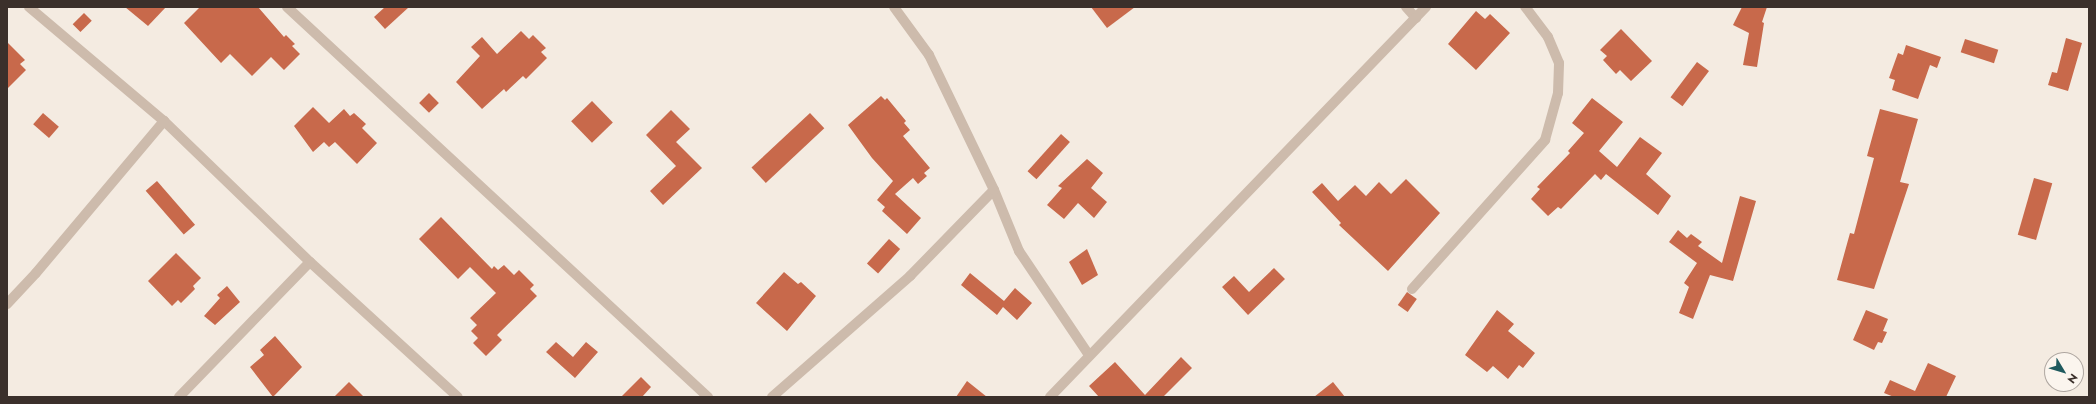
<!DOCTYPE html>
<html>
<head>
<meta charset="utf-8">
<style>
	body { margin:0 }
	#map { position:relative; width:2096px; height:404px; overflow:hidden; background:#f4ebe1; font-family:Jost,sans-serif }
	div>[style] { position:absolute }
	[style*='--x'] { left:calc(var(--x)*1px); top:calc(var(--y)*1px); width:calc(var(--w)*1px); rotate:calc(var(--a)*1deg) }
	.building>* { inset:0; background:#c8694b; transform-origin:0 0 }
	.street>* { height:10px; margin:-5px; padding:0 5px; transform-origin:5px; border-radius:5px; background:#cdbbac }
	span { translate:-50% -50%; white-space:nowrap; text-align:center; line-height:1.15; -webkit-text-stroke:4px #fbf5ee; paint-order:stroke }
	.frame { position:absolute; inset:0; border:8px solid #3b302b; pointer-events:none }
	.north { position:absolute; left:2044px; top:352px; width:40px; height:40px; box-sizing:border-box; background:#fbf5ee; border:1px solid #aea6a0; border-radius:50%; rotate:128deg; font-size:11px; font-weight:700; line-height:16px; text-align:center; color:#3b302b }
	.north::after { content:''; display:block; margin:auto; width:14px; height:18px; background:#1f5a5e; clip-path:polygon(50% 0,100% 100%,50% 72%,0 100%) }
</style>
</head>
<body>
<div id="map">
	<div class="building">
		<i style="clip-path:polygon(125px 7px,166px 7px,148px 26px)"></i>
		<i style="clip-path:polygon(200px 7px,258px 7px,284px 37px,286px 35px,295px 44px,292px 46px,300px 54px,284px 70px,271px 57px,252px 76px,230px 54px,221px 63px,184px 23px)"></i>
		<i style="clip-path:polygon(385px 7px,409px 7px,385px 29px,374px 17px)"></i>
		<i style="clip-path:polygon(1091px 7px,1135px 7px,1107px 28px)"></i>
		<i style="clip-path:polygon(1742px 7px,1767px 7px,1762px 22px,1764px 23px,1757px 67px,1743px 65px,1749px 33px,1733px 25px)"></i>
		<i style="clip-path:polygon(1476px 11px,1485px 19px,1490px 14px,1510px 33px,1476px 70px,1448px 44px)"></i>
		<i style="left:84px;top:13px;width:11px;height:16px;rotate:45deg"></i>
		<i style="clip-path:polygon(1621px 29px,1652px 61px,1631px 81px,1620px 70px,1616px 74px,1603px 60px,1607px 56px,1600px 50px)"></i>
		<i style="clip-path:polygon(521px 31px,529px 39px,533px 35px,546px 48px,541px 52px,547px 58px,526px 79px,523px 76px,506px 92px,504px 89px,482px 109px,456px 82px,480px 56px,471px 47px,482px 37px,497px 54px)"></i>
		<i style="clip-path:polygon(2066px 38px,2082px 43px,2068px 91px,2048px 85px,2052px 72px,2057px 73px)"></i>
		<i style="left:1965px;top:39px;width:35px;height:14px;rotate:18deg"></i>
		<i style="clip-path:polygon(7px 42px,25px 60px,20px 64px,26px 70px,7px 89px)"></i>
		<i style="clip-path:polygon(1906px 45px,1941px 57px,1937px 68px,1930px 65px,1918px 99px,1892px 90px,1895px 80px,1889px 78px,1898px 53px,1903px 55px)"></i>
		<i style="left:1697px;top:62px;width:15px;height:44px;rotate:37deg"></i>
		<i style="left:429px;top:93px;width:14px;height:14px;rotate:45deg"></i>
		<i style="clip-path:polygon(881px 96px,885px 100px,887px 98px,906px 121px,904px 123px,910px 130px,903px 136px,930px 168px,924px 173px,927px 176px,918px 184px,913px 178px,895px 194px,921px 218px,907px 234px,882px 211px,885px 207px,877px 200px,893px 181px,872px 158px,848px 125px)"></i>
		<i style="clip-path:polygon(1592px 98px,1623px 122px,1599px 151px,1617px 167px,1640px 137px,1662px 153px,1646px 174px,1671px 196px,1658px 215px,1606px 174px,1601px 180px,1595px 174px,1561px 209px,1558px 207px,1548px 216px,1531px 199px,1540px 189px,1537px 187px,1570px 153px,1568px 151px,1584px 133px,1572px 123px)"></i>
		<i style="left:592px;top:101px;width:30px;height:29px;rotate:46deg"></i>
		<i style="clip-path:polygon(313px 107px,329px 123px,344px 109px,350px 116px,354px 113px,366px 124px,362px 128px,377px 143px,357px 164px,335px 142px,329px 147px,324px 142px,313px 152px,294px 126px)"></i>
		<i style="clip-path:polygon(1880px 109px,1918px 119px,1900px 182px,1909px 184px,1874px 289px,1837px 280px,1850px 233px,1854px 234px,1874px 158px,1867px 156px)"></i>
		<i style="clip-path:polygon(671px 110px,690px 129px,676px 142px,702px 168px,663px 205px,650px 191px,676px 166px,646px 135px)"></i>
		<i style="left:43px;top:113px;width:21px;height:15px;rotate:41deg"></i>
		<i style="left:810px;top:113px;width:21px;height:80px;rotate:47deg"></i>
		<i style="left:1061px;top:134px;width:12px;height:50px;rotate:42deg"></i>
		<i style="clip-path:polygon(1087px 159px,1103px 173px,1091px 188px,1107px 202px,1094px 218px,1078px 203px,1064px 219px,1047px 205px,1062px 188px,1058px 186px)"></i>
		<i style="left:2034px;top:178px;width:19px;height:59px;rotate:16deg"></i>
		<i style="clip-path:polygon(1406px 179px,1440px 213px,1388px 271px,1339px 225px,1341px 223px,1312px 192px,1322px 183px,1338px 201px,1355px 185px,1366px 196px,1379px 182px,1391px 194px)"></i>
		<i style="left:157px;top:181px;width:58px;height:15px;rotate:49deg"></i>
		<i style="clip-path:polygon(1740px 196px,1756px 201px,1733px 281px,1710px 275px,1693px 319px,1679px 313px,1689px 287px,1684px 283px,1697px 263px,1669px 242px,1678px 230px,1687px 238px,1691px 234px,1702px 242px,1698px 246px,1722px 263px)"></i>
		<i style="clip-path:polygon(441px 217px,492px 269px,494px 266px,498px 270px,504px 265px,514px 275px,519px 270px,534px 285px,530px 289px,537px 296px,497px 335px,502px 340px,486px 356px,473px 343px,478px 338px,471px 331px,477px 325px,470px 318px,496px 293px,470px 267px,458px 279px,419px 239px)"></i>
		<i style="left:889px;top:239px;width:15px;height:33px;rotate:42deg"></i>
		<i style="clip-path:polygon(1087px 249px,1098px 275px,1082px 285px,1069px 262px)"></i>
		<i style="clip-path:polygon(176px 253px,201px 278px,193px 286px,195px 289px,181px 303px,178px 300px,172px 306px,148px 281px)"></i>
		<i style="clip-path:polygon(1274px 268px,1285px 279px,1248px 315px,1222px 287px,1234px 276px,1249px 292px)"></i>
		<i style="clip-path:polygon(784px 272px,798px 284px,801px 282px,816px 296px,787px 331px,756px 303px)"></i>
		<i style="clip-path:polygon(970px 273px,1004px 301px,1015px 288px,1032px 303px,1017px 320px,1003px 307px,997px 315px,961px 285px)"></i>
		<i style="clip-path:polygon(227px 286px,240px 302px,215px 325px,204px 316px,220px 298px,217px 295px)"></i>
		<i style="left:1407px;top:292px;width:12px;height:16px;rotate:35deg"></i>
		<i style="clip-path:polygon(1497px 310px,1514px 324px,1508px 331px,1535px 353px,1523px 368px,1519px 365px,1508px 379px,1493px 366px,1487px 372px,1465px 355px)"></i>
		<i style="clip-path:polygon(1866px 310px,1888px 319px,1883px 331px,1887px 332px,1882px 343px,1878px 342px,1874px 350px,1853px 340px)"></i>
		<i style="clip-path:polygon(275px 336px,302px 367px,273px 397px,250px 367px,264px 355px,260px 350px)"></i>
		<i style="clip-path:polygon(556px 342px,573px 357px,586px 342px,598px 352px,575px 378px,546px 352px)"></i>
		<i style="clip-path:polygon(1181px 357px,1192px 368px,1163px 397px,1099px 397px,1089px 386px,1115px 362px,1145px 395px)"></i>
		<i style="clip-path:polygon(1928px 363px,1956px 376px,1946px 397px,1894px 397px,1884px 393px,1890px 380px,1915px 391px)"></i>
		<i style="clip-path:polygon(641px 377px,651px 387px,642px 397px,621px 397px)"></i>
		<i style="clip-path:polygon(967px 381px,987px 397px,956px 397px)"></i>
		<i style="clip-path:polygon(349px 382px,364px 397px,334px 397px)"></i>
		<i style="clip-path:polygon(1333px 382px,1345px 397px,1314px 397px)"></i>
	</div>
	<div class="street">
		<i style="--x:29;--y:7;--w:177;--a:40.2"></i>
		<i style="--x:164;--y:121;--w:203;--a:44"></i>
		<i style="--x:310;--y:262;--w:200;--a:42.4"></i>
		<i style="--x:287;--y:7;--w:574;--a:42.81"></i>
		<i style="--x:1406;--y:7;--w:15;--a:48"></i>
		<i style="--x:994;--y:190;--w:66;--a:67.7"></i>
		<i style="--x:1019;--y:251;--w:125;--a:56.1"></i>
		<i style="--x:1412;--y:289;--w:200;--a:-48.2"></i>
		<i style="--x:1545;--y:140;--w:49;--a:-74.5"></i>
		<i style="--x:1558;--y:93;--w:30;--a:-88"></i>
		<i style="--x:1559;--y:63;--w:28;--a:-113"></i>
		<i style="--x:1548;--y:37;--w:38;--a:-127"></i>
		<i style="--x:7;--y:304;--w:42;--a:-46.9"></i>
		<i style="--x:36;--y:273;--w:199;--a:-49.9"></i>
		<i style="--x:179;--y:397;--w:188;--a:-45.9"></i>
		<i style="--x:772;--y:397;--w:184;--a:-41.2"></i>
		<i style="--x:910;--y:276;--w:120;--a:-45.7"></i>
		<i style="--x:994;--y:190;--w:150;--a:-115.7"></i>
		<i style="--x:929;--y:55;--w:59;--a:-126.1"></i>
		<i style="--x:1050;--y:397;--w:542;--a:-46.05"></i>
	</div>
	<div class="frame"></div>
	<div class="north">N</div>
</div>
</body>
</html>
